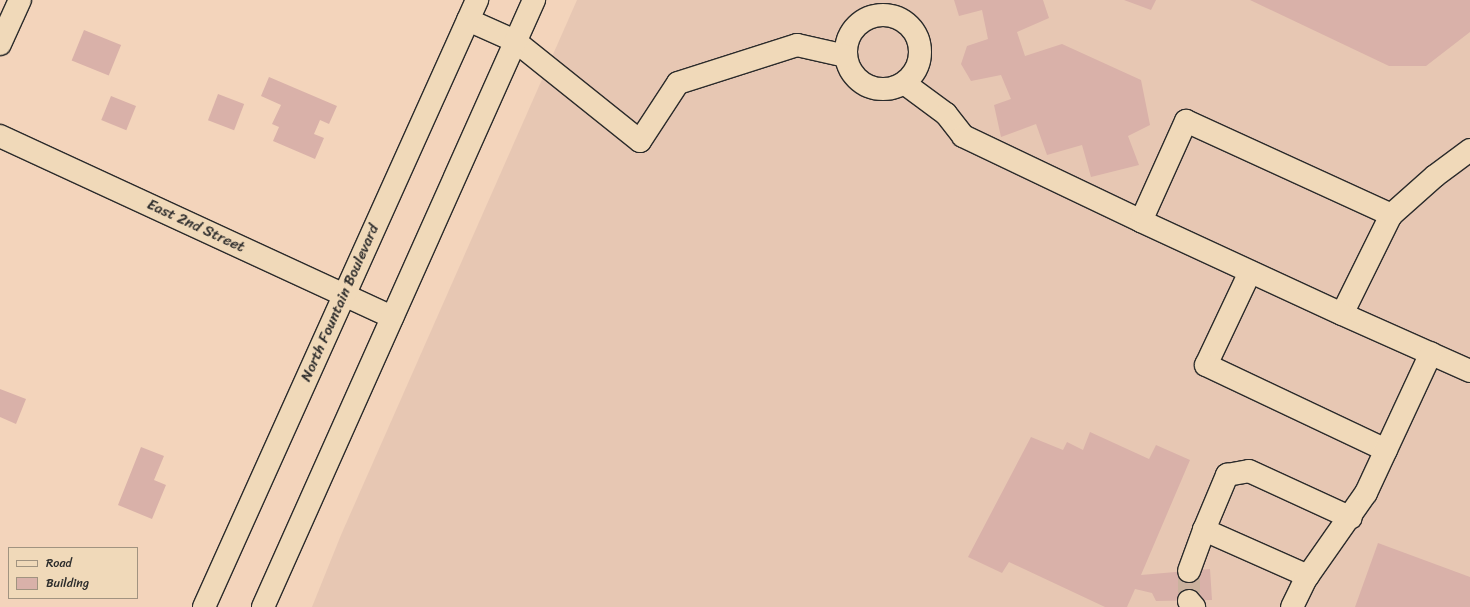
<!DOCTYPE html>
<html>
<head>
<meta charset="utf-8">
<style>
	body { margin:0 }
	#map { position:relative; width:1470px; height:607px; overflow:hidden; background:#f3d4bb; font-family:Sriracha,sans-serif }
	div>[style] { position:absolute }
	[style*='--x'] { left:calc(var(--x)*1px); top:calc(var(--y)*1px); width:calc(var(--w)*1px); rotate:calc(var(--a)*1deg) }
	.built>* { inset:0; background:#e7c7b3 }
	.building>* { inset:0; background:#d9b1a9; transform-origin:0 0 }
	.minor-tunnel>* { height:22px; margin-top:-11px; transform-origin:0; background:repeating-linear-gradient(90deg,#cbb29e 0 22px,transparent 0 33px) }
	.roads { filter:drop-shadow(1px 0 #2b2b2b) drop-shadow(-1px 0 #2b2b2b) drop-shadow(0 1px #2b2b2b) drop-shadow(0 -1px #2b2b2b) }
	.minor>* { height:22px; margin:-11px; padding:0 11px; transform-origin:11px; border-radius:11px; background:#f0d9b9 }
	.minor>.ring { margin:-11px; padding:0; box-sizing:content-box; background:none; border:22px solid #f0d9b9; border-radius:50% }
	span { translate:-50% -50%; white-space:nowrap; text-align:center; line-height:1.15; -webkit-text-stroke:4px #f0d9b9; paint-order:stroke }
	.street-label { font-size:15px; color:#2b2b2b }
	.legend { position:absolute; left:8px; top:547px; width:130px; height:52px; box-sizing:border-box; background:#f0d9b9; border:1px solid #a19380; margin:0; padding:5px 7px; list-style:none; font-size:12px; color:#2b2b2b }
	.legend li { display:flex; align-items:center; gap:8px; height:20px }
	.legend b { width:20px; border:1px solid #a19380 }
</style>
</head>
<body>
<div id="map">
	<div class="built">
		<i style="clip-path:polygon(577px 0,1470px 0,1470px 607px,312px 607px,341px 535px)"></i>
	</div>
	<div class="building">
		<i style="clip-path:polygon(954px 0,1043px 0,1049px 18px,1017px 32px,1025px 56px,1062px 44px,1141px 80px,1150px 125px,1128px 136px,1139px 165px,1091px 177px,1082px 145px,1047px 155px,1036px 124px,1001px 137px,994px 105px,1011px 99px,1001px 75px,971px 81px,961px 64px,967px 46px,988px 39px,982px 10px,959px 16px)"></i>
		<i style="clip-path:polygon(1124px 0,1156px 0,1151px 10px)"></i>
		<i style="clip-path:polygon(1250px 0,1470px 0,1470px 32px,1426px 66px,1389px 66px)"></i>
		<i style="left:84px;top:30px;width:40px;height:33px;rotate:22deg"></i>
		<i style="clip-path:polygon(269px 77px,337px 106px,329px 124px,320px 120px,314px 134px,324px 138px,315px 159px,273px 141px,279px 127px,272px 124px,281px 105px,261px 96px)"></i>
		<i style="left:218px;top:94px;width:28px;height:28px;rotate:21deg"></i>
		<i style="left:111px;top:96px;width:27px;height:26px;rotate:22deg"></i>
		<i style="clip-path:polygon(0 389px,26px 399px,16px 424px,0 417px)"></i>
		<i style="clip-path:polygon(1090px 432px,1149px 459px,1156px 445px,1190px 460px,1141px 575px,1210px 569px,1212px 600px,1156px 601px,1152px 593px,1135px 589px,1127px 607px,1105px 607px,1009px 562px,1002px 573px,968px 557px,1031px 437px,1063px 450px,1067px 442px,1083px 450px)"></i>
		<i style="clip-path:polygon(141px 447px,164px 456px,154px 480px,166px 485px,152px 519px,118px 505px)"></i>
		<i style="clip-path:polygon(1378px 543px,1470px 577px,1470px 607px,1355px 607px)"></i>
	</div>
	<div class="minor-tunnel">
		<i style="--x:1189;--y:571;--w:30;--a:90"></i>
	</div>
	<div class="roads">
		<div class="minor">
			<i class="ring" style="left:846px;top:15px;width:52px;height:52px"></i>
			<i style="--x:468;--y:20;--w:51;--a:24.1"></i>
			<i style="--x:515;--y:41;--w:160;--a:38.7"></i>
			<i style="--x:640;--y:141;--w:69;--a:-56.8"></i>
			<i style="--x:678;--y:83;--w:125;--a:-17.7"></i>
			<i style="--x:797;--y:45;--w:50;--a:12.7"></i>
			<i style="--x:0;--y:44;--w:48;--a:-65.6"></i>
			<i style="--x:904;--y:83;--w:52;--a:36.4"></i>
			<i style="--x:946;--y:114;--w:28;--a:52"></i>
			<i style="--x:963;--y:136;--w:197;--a:25.5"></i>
			<i style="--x:0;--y:136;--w:432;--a:24.8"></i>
			<i style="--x:1470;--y:150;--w:44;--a:143.4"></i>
			<i style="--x:1435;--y:176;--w:59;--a:138.4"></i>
			<i style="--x:1391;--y:215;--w:110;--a:116.3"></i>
			<i style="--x:1342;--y:314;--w:140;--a:24"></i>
			<i style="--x:1250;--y:272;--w:103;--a:115.3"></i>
			<i style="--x:1206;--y:365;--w:199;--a:25.3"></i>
			<i style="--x:1342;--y:314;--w:221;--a:-155.2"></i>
			<i style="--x:1141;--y:221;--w:110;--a:-65.8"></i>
			<i style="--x:1186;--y:121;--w:226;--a:24.6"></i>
			<i style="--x:1189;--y:571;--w:44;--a:-69.9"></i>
			<i style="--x:1308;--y:576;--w:114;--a:-156.1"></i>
			<i style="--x:1204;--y:530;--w:60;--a:-67.3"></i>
			<i style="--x:1227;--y:475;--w:22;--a:-10"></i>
			<i style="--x:1249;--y:471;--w:112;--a:24.7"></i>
			<i style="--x:1189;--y:601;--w:8;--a:50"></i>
			<i style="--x:204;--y:607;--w:666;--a:-65.78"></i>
			<i style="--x:263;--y:607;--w:665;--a:-65.94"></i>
			<i style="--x:1292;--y:607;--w:30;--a:-64"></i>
			<i style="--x:1305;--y:580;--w:106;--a:-55"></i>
			<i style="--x:1366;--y:493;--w:154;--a:-65.1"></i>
		</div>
	</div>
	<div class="street-label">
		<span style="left:196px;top:226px;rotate:25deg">East 2nd Street</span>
		<span style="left:340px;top:303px;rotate:-66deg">North Fountain Boulevard</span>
	</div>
	<ul class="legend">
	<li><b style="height:5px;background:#f0d9b9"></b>Road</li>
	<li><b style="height:11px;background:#d9b1a9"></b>Building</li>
	</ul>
</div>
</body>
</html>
